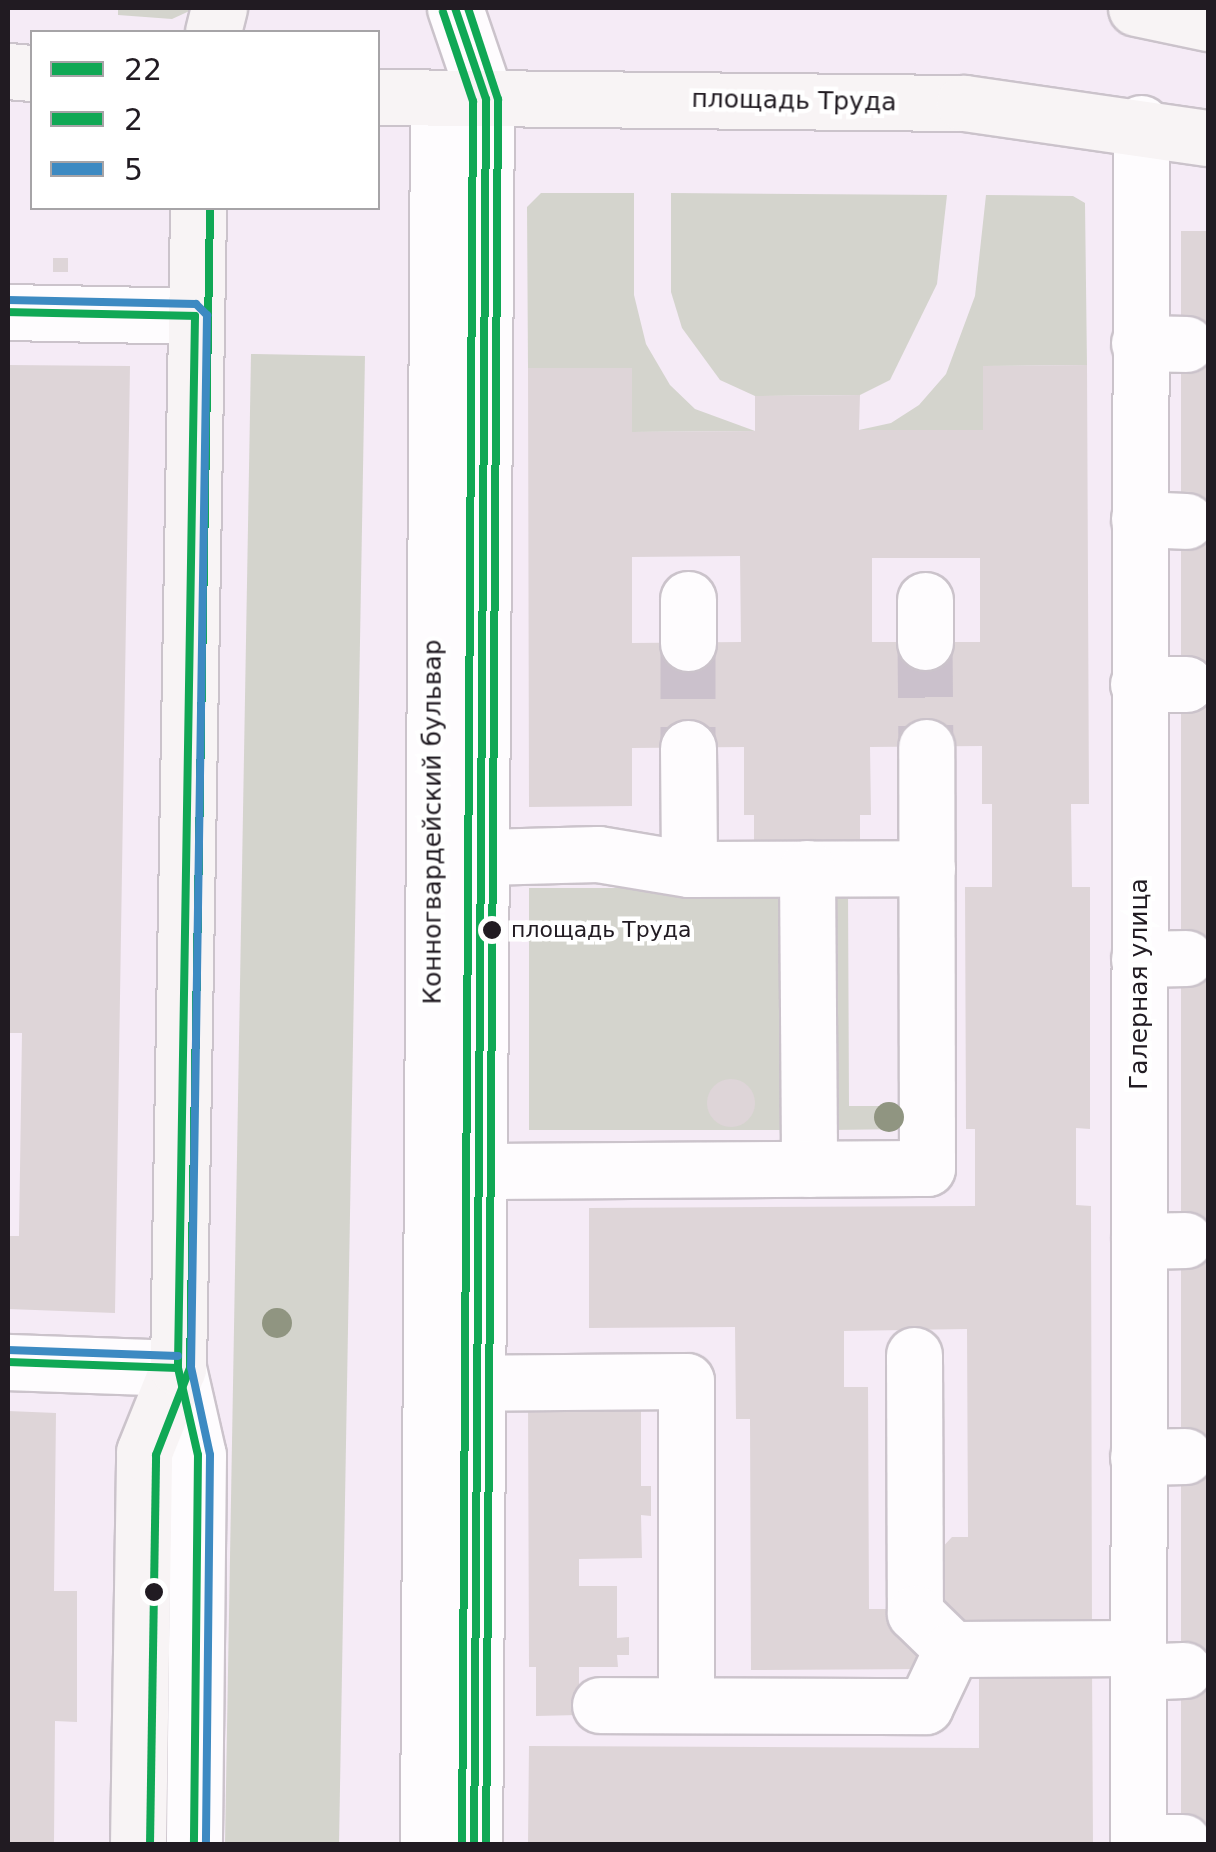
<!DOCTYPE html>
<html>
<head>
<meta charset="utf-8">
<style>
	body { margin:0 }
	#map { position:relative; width:1216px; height:1852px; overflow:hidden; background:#f5ebf6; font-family:"DejaVu Sans",sans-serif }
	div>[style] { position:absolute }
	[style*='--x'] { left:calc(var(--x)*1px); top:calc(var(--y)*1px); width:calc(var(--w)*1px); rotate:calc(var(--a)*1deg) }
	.green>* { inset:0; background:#d4d4cd; transform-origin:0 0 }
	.building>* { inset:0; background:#ded5d8; transform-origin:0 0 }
	.round { border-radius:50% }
	.minor-tunnel>* { height:55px; margin-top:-27.5px; transform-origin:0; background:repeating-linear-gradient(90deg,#cbc1cc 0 55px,transparent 0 83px) }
	.roads { filter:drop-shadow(2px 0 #cbc3cb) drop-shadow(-2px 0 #cbc3cb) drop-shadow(0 2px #cbc3cb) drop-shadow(0 -2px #cbc3cb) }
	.minor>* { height:55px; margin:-27.5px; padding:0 27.5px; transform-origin:27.5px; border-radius:27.5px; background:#fefcfe }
	.major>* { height:55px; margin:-27.5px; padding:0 27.5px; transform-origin:27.5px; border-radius:27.5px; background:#f8f4f5 }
	.bus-1>* { height:8px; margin:-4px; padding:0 4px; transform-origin:4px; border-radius:4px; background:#10a855 }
	.bus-2>* { height:8px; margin:-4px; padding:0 4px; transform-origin:4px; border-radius:4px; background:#10a855 }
	.bus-3>* { height:8px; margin:-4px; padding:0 4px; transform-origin:4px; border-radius:4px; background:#3d8ac2 }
	.bus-4>* { height:8px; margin:-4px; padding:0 4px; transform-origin:4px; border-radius:4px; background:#10a855 }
	.trees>* { width:30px; height:30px; margin:-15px; border-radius:50%; background:#909581 }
	.dots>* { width:28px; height:28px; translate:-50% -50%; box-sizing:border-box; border:5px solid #fff; border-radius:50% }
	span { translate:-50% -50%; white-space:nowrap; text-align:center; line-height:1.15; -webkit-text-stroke:9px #fff; paint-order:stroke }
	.bus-label { font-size:22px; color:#211b22 }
	.left { translate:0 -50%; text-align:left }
	.street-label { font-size:25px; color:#211b22 }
	.frame { position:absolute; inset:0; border:10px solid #211b22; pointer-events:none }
	.legend { position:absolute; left:30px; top:30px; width:350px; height:180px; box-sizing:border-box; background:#fff; border:2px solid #a6a4a7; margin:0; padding:12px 18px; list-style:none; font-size:30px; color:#211b22 }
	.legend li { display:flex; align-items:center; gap:20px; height:50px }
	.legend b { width:50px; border:2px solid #a6a4a7 }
</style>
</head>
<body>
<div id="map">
	<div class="green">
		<i style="clip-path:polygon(118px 8px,196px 8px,172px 19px,118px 15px)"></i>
		<i style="clip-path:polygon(541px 193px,634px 193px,634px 295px,646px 344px,670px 385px,695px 409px,755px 431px,632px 432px,631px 368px,528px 368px,527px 207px)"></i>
		<i style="clip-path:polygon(671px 193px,947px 195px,937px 284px,890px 380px,860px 395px,755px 396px,720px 380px,682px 328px,671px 292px)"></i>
		<i style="clip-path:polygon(986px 195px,1073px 196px,1085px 203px,1087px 365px,983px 366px,983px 430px,859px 430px,891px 423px,919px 405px,946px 374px,975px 296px)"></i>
		<i style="left:251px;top:354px;width:114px;height:1490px;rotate:1deg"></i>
		<i style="left:781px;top:888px;width:242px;height:252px;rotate:90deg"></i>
		<i style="clip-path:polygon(829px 888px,848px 888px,849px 1106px,908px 1106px,908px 1129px,831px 1130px)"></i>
	</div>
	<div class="building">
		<i style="left:1208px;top:231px;width:1613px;height:27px;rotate:90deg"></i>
		<i style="left:53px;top:258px;width:15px;height:14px"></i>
		<i style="clip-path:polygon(8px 365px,130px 366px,115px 1313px,8px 1309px,8px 1236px,19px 1236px,22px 1033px,8px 1033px)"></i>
		<i style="clip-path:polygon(evenodd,1087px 365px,1089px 804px,1071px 804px,1072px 887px,1090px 887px,1090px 1129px,1076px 1128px,1076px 1205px,1091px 1206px,1092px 1633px,952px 1634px,936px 1617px,936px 1554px,952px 1537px,968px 1537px,967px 1329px,844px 1331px,844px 1387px,868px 1387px,869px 1609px,888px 1609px,926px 1648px,926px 1669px,751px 1670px,750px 1419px,736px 1419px,735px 1327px,589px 1328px,589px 1208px,975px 1206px,975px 1129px,966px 1129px,965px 887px,992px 887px,992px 804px,982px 804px,982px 746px,870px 747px,871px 815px,860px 815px,860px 848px,754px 849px,754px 815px,744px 815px,744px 747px,632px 748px,632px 806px,529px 807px,528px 368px,632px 368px,632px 432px,755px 431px,755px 396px,860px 395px,859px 430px,983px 430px,983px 366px,1087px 365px,740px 556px,741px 642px,632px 643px,632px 557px,740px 556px,1087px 365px,872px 558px,980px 558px,980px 642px,872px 642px,872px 558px)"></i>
		<i class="round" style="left:707px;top:1079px;width:48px;height:48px"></i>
		<i style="clip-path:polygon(528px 1398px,641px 1398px,641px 1486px,651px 1486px,651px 1516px,641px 1515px,642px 1558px,579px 1559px,579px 1586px,617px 1586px,617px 1638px,629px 1637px,629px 1655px,617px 1655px,618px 1667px,579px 1667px,579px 1715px,536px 1716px,536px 1667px,529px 1667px)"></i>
		<i style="clip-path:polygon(8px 1411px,56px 1413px,54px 1591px,77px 1591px,77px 1722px,55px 1721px,54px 1844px,8px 1844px)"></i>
		<i style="clip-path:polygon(1092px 1664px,1093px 1844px,528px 1844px,529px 1746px,979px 1748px,979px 1665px)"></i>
	</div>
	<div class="minor-tunnel">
		<i style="--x:925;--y:642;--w:105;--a:89.5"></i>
		<i style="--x:688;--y:643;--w:105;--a:90"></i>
	</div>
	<div class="roads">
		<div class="minor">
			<i style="--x:455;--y:8;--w:96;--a:71.2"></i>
			<i style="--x:486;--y:99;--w:1745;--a:90.39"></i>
			<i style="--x:8;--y:312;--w:187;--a:1.2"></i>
			<i style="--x:1139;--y:343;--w:47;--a:1.2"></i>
			<i style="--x:1139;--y:519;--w:47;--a:2.4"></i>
			<i style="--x:688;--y:599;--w:44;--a:90"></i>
			<i style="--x:925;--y:642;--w:42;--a:-90"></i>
			<i style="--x:1138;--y:684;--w:48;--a:0"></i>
			<i style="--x:688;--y:748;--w:121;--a:89.5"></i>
			<i style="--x:446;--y:858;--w:152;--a:-1.5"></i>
			<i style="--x:598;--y:854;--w:92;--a:9.4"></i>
			<i style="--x:689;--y:869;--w:238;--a:-0.2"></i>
			<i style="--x:807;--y:868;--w:301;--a:89.6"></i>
			<i style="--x:1139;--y:959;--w:47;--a:-1.2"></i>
			<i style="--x:479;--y:1171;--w:448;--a:-0.4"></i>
			<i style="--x:927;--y:1168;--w:421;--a:-90.1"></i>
			<i style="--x:1139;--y:1241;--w:46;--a:-1.2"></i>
			<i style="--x:914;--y:1355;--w:258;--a:89.8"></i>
			<i style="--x:915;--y:1613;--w:52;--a:44.2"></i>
			<i style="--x:8;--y:1362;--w:170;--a:2"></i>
			<i style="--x:178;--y:1368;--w:89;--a:77.1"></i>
			<i style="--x:198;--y:1455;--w:389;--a:90.6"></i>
			<i style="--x:443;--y:1383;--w:243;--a:-0.5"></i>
			<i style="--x:686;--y:1381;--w:324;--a:90"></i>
			<i style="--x:1138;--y:1457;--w:47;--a:-1.2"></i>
			<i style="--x:1138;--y:1672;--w:46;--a:-2.5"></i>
			<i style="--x:600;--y:1705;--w:325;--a:0.2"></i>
			<i style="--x:925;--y:1706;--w:63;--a:-64.7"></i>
			<i style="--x:952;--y:1649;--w:186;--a:-0.3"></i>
			<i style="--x:1138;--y:1843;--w:45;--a:-1.3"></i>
			<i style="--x:428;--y:1844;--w:1745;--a:-89.67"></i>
			<i style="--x:1138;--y:1844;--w:1721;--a:-89.9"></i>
		</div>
		<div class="major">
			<i style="--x:1136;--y:8;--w:74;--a:11.8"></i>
			<i style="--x:213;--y:32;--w:25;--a:-76"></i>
			<i style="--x:8;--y:71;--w:24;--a:5"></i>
			<i style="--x:378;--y:97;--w:586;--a:0.59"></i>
			<i style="--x:964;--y:103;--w:246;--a:8.2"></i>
			<i style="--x:138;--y:1844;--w:392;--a:-89.1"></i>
			<i style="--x:144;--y:1452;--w:91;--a:-68"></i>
			<i style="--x:178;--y:1368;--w:1160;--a:-89.01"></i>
		</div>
	</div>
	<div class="bus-1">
		<i style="--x:455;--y:8;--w:96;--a:71.2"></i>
		<i style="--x:486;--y:99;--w:1745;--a:90.39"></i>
		<i style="--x:8;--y:312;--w:187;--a:1.2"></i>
		<i style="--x:195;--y:316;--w:1052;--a:90.93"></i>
		<i style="--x:178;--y:1368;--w:89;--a:77.1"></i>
		<i style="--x:198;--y:1455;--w:389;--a:90.6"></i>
		<i style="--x:8;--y:1362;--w:170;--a:2"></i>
	</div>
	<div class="bus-2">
		<i style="--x:443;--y:12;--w:94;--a:71.4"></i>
		<i style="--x:473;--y:101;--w:1743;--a:90.36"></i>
		<i style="--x:150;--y:1844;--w:389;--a:-89.1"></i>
		<i style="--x:156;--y:1455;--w:93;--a:-68.7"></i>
		<i style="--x:190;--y:1368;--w:1160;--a:-89.01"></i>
	</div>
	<div class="bus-3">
		<i style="--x:8;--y:300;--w:188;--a:1.2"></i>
		<i style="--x:196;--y:304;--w:16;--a:45"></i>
		<i style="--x:207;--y:315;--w:1052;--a:90.87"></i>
		<i style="--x:191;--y:1367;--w:90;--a:77.8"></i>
		<i style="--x:210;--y:1455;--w:389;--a:90.6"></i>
		<i style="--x:8;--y:1350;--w:170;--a:2"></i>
	</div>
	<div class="bus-4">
		<i style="--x:468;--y:8;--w:96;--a:71.8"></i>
		<i style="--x:498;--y:99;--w:1745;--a:90.39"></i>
	</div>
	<div class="trees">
		<i style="left:889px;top:1117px"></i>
		<i style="left:277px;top:1323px"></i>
	</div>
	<div class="dots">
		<i style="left:492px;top:930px;background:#211b22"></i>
		<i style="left:154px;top:1592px;background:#211b22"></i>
	</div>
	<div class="bus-label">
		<span class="left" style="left:511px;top:930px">площадь Труда</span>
	</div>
	<div class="street-label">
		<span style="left:794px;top:101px;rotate:1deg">площадь Труда</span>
		<span style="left:433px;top:822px;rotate:-90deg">Конногвардейский бульвар</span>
		<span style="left:1139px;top:984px;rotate:-90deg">Галерная улица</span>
	</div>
	<div class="frame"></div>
	<ul class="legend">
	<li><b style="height:12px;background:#10a855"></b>22</li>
	<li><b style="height:12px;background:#10a855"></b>2</li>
	<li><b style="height:12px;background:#3d8ac2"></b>5</li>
	</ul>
</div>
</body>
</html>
